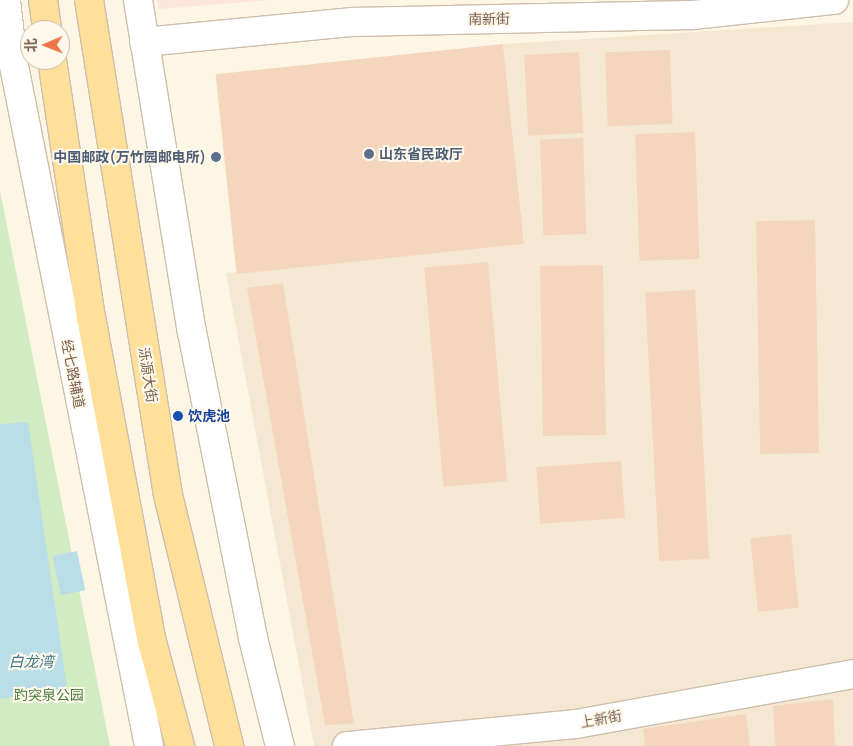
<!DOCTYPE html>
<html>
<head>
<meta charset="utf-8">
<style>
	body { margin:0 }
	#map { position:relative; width:853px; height:746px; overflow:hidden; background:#fdf6e5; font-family:Manrope,"Noto Sans SC",sans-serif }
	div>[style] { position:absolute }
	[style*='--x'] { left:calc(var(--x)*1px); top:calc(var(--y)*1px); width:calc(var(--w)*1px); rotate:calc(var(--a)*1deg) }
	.residential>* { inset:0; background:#f5e8d3 }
	.commercial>* { inset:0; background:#fee6d9 }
	.green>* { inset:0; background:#d1ecc3 }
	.water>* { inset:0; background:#b9dee8; transform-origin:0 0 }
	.building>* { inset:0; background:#f4d6bc; transform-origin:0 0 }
	.roads { filter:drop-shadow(1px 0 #cfbeab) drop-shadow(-1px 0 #cfbeab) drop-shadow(0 1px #cfbeab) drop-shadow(0 -1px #cfbeab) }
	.minor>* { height:28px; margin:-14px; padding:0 14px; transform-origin:14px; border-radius:14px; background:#fff }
	.major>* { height:28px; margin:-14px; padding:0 14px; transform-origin:14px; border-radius:14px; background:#fee09b }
	.dots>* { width:14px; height:14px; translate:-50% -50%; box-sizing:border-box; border:2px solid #fff9ed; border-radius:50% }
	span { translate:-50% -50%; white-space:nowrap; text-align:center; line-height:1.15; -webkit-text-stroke:4px #fff9ed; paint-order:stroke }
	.street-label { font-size:14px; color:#785d49 }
	.service-label { font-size:14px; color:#4e5e75; font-weight:700 }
	.left { translate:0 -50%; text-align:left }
	.right { translate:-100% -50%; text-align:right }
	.transit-label { font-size:14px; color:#164399; font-weight:700 }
	.park-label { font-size:14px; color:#4e7e40 }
	.water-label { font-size:15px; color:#417a8c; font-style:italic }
	.north { position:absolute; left:20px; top:20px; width:50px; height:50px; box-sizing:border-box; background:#fff9ed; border:1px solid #c9bbab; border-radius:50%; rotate:269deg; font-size:14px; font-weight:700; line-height:20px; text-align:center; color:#785d49 }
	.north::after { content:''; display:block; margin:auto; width:18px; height:22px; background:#ec7645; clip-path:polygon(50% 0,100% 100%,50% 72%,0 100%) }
</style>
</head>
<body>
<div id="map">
	<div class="residential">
		<i style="clip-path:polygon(853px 22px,853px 746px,314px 746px,226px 273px,524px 244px,503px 44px)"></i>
	</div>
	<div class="commercial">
		<i style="clip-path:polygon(157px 0,271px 0,158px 9px)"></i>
	</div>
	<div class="green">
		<i style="clip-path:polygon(0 191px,110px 746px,0 746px)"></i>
	</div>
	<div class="water">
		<i style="clip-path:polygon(28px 422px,67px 688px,0 699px,0 424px)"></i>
		<i style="left:77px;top:551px;width:40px;height:25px;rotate:78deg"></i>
	</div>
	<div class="building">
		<i style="left:503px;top:44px;width:201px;height:289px;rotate:84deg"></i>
		<i style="left:670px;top:50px;width:74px;height:65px;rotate:88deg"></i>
		<i style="left:579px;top:52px;width:81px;height:55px;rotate:87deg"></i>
		<i style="left:695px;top:132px;width:127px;height:60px;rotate:88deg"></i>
		<i style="left:583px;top:138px;width:96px;height:43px;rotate:88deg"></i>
		<i style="left:815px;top:220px;width:233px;height:59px;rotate:89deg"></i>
		<i style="left:488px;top:262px;width:220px;height:64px;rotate:85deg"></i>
		<i style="left:603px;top:265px;width:170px;height:63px;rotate:89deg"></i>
		<i style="clip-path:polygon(283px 283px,354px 724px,325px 725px,247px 288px)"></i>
		<i style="left:695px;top:290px;width:269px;height:50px;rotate:87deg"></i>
		<i style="left:621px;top:461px;width:57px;height:85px;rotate:86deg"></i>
		<i style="left:791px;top:534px;width:74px;height:41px;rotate:84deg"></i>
		<i style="clip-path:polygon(833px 699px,835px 746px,775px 746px,773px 706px)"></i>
		<i style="clip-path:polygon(746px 714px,750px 746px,645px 746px,643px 729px)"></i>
	</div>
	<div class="roads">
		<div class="minor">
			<i style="--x:6;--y:0;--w:61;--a:83.5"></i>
			<i style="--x:13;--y:61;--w:698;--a:78.77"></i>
			<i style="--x:138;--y:0;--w:336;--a:80.8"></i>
			<i style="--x:192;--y:332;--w:312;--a:78.7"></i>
			<i style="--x:253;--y:638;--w:111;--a:76"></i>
			<i style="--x:144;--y:42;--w:210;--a:-5.5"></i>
			<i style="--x:353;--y:22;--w:340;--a:-1.2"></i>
			<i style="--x:693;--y:15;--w:142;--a:-6.1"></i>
			<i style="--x:347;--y:746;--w:230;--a:-5.5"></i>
			<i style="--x:576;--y:724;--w:281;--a:-10.2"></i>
		</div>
		<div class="major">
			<i style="--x:43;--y:0;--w:30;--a:82"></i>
			<i style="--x:89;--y:0;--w:501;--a:80.93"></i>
			<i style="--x:168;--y:495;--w:258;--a:76.3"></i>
			<i style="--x:52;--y:60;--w:260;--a:81.4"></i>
			<i style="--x:91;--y:317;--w:331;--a:79.4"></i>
			<i style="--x:152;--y:642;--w:108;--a:74.9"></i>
		</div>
	</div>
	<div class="dots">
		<i style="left:369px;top:154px;background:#5c6f8a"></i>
		<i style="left:216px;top:157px;background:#5c6f8a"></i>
		<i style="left:178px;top:416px;background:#1a4fb4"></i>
	</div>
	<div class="street-label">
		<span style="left:489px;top:19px;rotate:-1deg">南新街</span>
		<span style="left:73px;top:374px;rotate:79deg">经七路辅道</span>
		<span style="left:148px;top:375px;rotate:81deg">泺源大街</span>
		<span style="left:601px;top:719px;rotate:-10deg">上新街</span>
	</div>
	<div class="service-label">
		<span class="left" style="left:379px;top:154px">山东省民政厅</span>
		<span class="right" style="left:206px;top:157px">中国邮政(万竹园邮电所)</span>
	</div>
	<div class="transit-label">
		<span class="left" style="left:188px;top:416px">饮虎池</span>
	</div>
	<div class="park-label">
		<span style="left:49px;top:695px">趵突泉公园</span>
	</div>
	<div class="water-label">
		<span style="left:31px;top:662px">白龙湾</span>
	</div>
	<div class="north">北</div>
</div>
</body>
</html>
